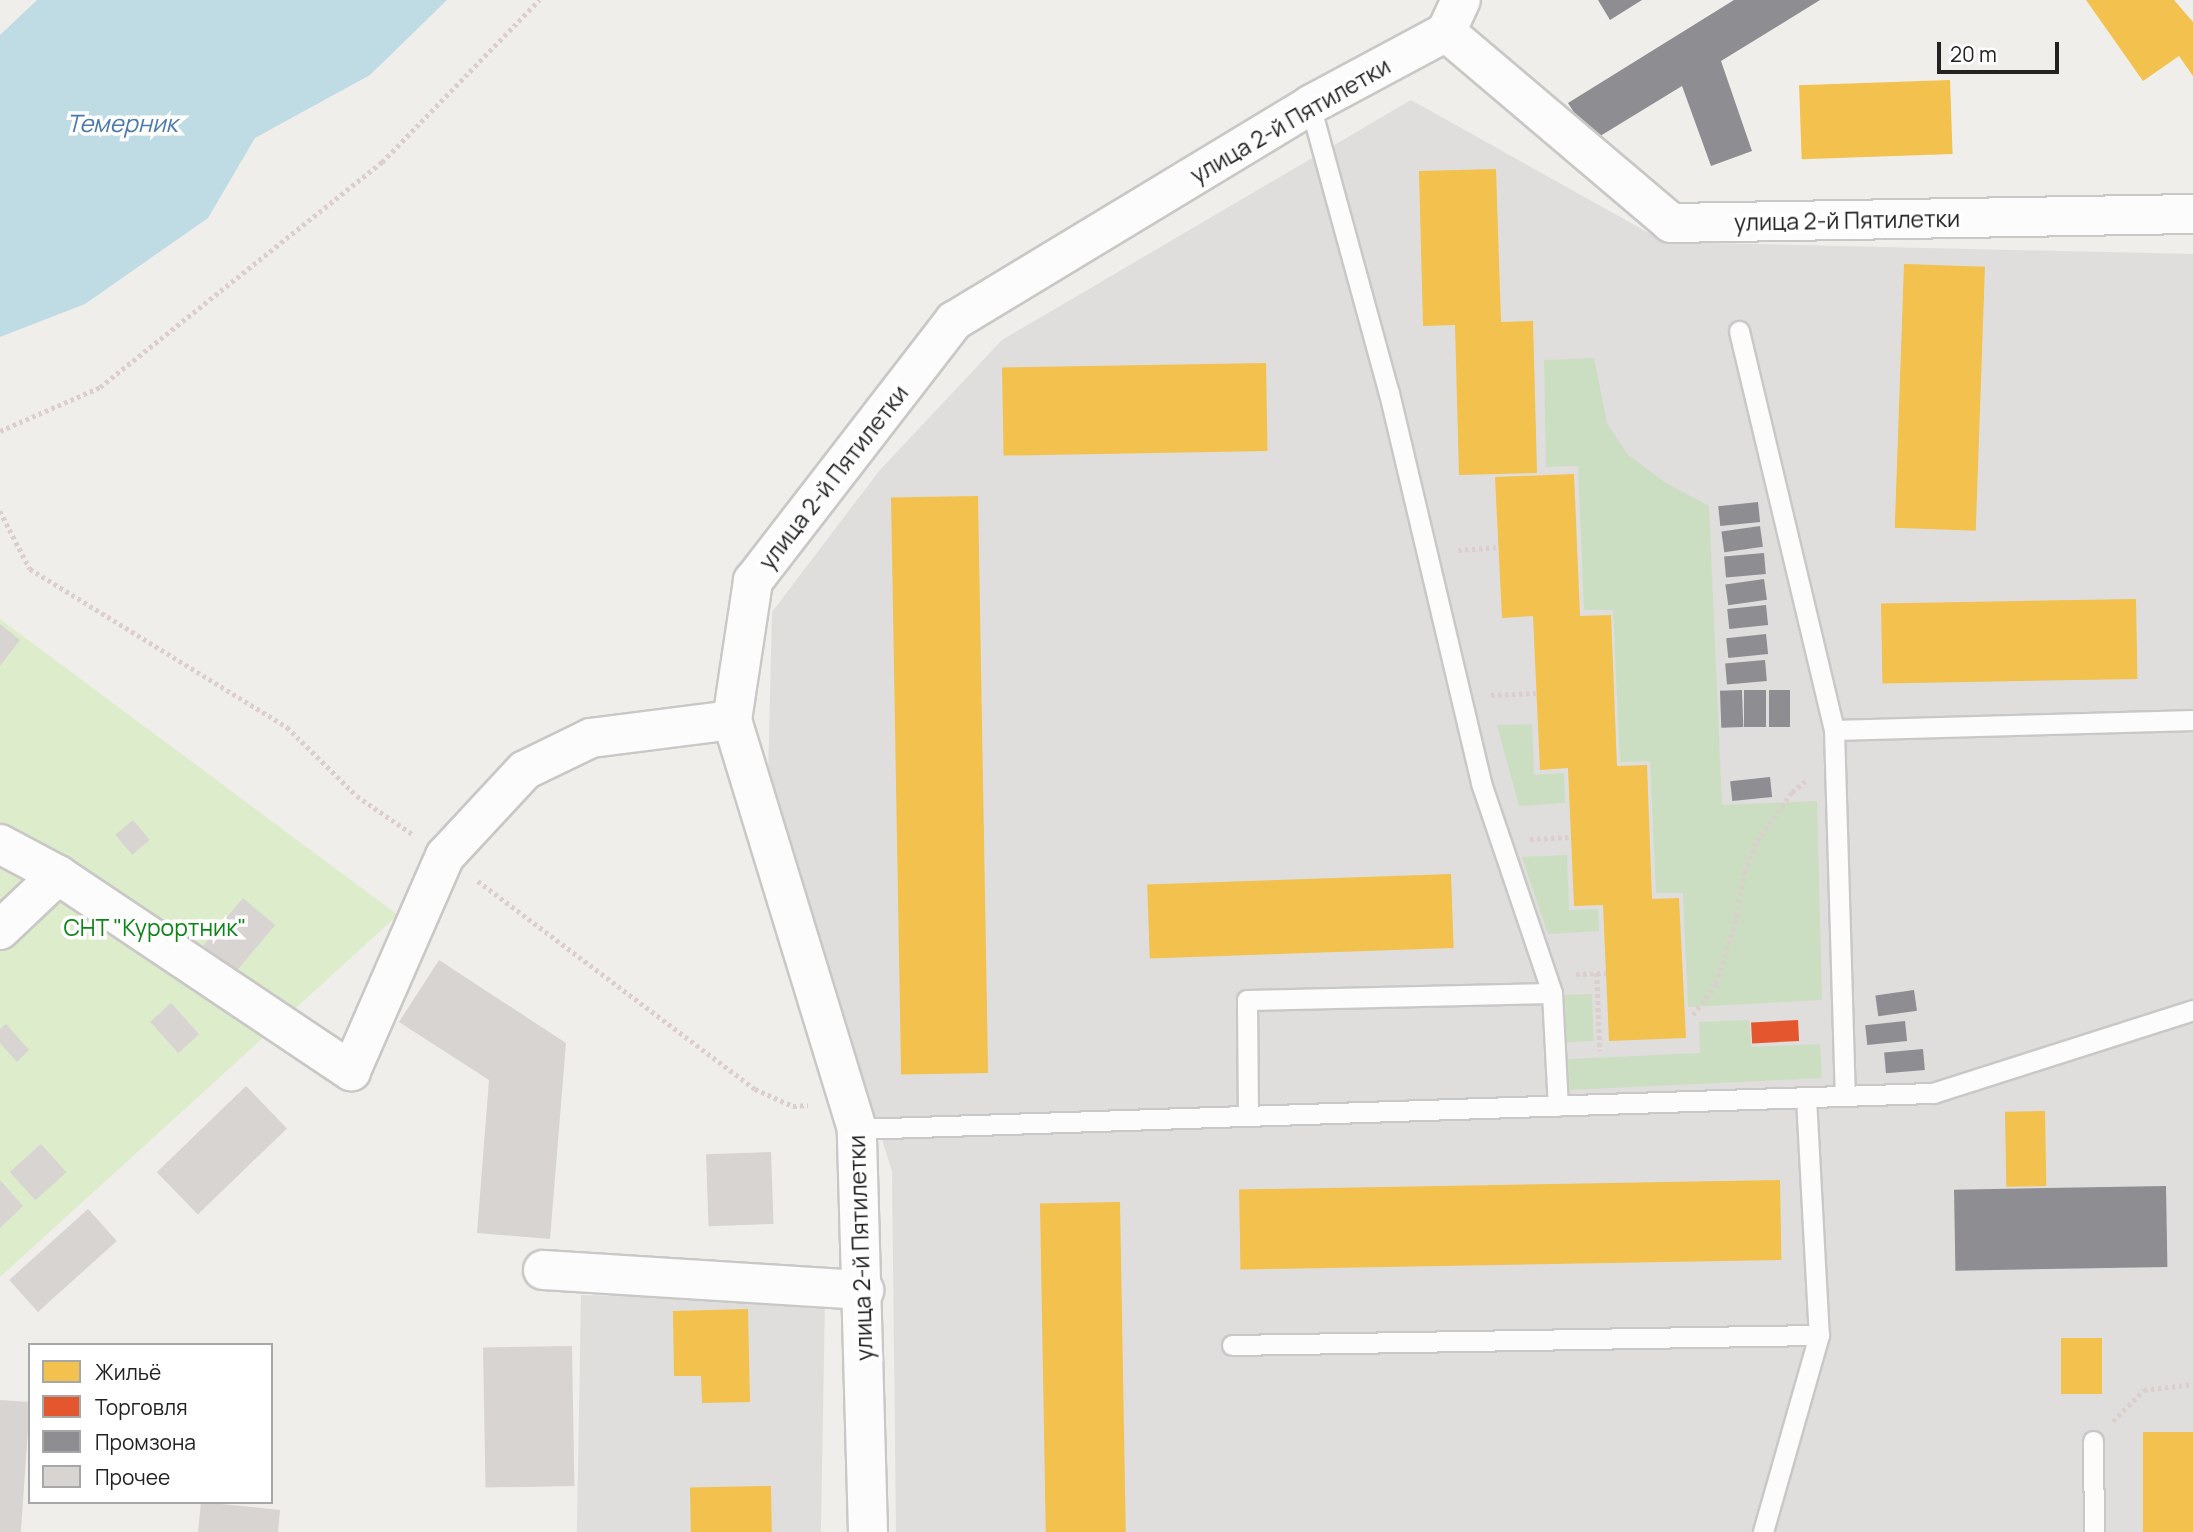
<!DOCTYPE html>
<html>
<head>
<meta charset="utf-8">
<style>
	body { margin:0 }
	#map { position:relative; width:2193px; height:1532px; overflow:hidden; background:#f0eeeb; font-family:Manrope,sans-serif }
	div>[style] { position:absolute }
	[style*='--x'] { left:calc(var(--x)*1px); top:calc(var(--y)*1px); width:calc(var(--w)*1px); rotate:calc(var(--a)*1deg) }
	.residential>* { inset:0; background:#dfdedc; transform-origin:0 0 }
	.grass>* { inset:0; background:#ddeccb }
	.forest>* { inset:0; background:#cbdec1; transform-origin:0 0 }
	.water>* { inset:0; background:#bfdbe3 }
	.homes>* { inset:0; background:#f2c14e; transform-origin:0 0 }
	.shops>* { inset:0; background:#e4572e; transform-origin:0 0 }
	.industry>* { inset:0; background:#8d8d92; transform-origin:0 0 }
	.building>* { inset:0; background:#d7d4d2; transform-origin:0 0 }
	.path>* { height:4.5px; margin-top:-2.25px; transform-origin:0; background:repeating-linear-gradient(90deg,#dccecd 0 3.5px,transparent 0 7px) }
	.roads { filter:drop-shadow(2px 0 #c9c8c7) drop-shadow(-2px 0 #c9c8c7) drop-shadow(0 2px #c9c8c7) drop-shadow(0 -2px #c9c8c7) }
	.lane>* { height:19px; margin:-9.5px; padding:0 9.5px; transform-origin:9.5px; border-radius:9.5px; background:#fdfcfc }
	.street>* { height:38px; margin:-19px; padding:0 19px; transform-origin:19px; border-radius:19px; background:#fdfcfc }
	span { translate:-50% -50%; white-space:nowrap; text-align:center; line-height:1.15; -webkit-text-stroke:7px #fff; paint-order:stroke }
	.street-label { font-size:23px; color:#222 }
	.park-label { font-size:23px; color:#0c8416 }
	.water-label { font-size:24px; color:#4a7aab; font-style:italic }
	.legend { position:absolute; left:28px; top:1343px; width:245px; height:161px; box-sizing:border-box; background:#fff; border:2px solid #a7a7a7; margin:0; padding:9px 12px; list-style:none; font-size:21px; color:#222 }
	.legend li { display:flex; align-items:center; gap:14px; height:35px }
	.legend b { width:35px; border:2px solid #a7a7a7 }
	.scale { position:absolute; left:1937px; top:42px; width:122px; height:32px; box-sizing:border-box; border:4px solid #222; border-top:0; padding-left:9px; font-size:21px; line-height:24px; white-space:nowrap; color:#222; -webkit-text-stroke:5px #fff; paint-order:stroke }
</style>
</head>
<body>
<div id="map">
	<div class="residential">
		<i style="clip-path:polygon(1411px 100px,1665px 242px,2193px 254px,2193px 1532px,896px 1532px,892px 1171px,768px 777px,772px 612px,879px 471px,1002px 340px)"></i>
		<i style="left:581px;top:1295px;width:244px;height:237px;rotate:1deg"></i>
	</div>
	<div class="grass">
		<i style="clip-path:polygon(0 619px,398px 915px,0 1277px)"></i>
	</div>
	<div class="forest">
		<i style="clip-path:polygon(1594px 358px,1607px 423px,1628px 455px,1666px 483px,1709px 506px,1722px 805px,1817px 801px,1822px 1000px,1688px 1007px,1683px 893px,1656px 893px,1650px 761px,1620px 762px,1613px 610px,1584px 610px,1578px 466px,1546px 467px,1544px 360px)"></i>
		<i style="clip-path:polygon(1532px 724px,1534px 775px,1564px 773px,1565px 803px,1519px 806px,1497px 725px)"></i>
		<i style="clip-path:polygon(1567px 855px,1569px 910px,1598px 909px,1599px 931px,1548px 934px,1522px 857px)"></i>
		<i style="left:1592px;top:994px;width:47px;height:27px;rotate:88deg"></i>
		<i style="clip-path:polygon(1749px 1020px,1751px 1047px,1820px 1044px,1822px 1078px,1569px 1090px,1568px 1059px,1700px 1053px,1699px 1022px)"></i>
	</div>
	<div class="water">
		<i style="clip-path:polygon(37px 0,447px 0,370px 75px,255px 138px,208px 218px,85px 304px,0 337px,0 35px)"></i>
	</div>
	<div class="homes">
		<i style="clip-path:polygon(2086px 0,2174px 0,2193px 22px,2193px 76px,2179px 56px,2143px 81px)"></i>
		<i style="left:1950px;top:80px;width:74px;height:151px;rotate:88deg"></i>
		<i style="clip-path:polygon(1496px 169px,1501px 322px,1533px 321px,1537px 473px,1459px 475px,1455px 325px,1423px 326px,1419px 171px)"></i>
		<i style="left:1904px;top:264px;width:81px;height:264px;rotate:2deg"></i>
		<i style="left:1266px;top:363px;width:88px;height:264px;rotate:89deg"></i>
		<i style="clip-path:polygon(1574px 474px,1580px 616px,1611px 615px,1617px 766px,1647px 765px,1652px 899px,1679px 898px,1686px 1038px,1609px 1041px,1603px 905px,1574px 906px,1568px 768px,1540px 770px,1533px 616px,1502px 618px,1495px 477px)"></i>
		<i style="left:978px;top:496px;width:577px;height:87px;rotate:89deg"></i>
		<i style="left:2136px;top:599px;width:80px;height:255px;rotate:89deg"></i>
		<i style="left:1451px;top:874px;width:74px;height:304px;rotate:88deg"></i>
		<i style="left:2045px;top:1111px;width:75px;height:40px;rotate:89deg"></i>
		<i style="left:1780px;top:1180px;width:80px;height:541px;rotate:89deg"></i>
		<i style="left:1120px;top:1202px;width:330px;height:80px;rotate:89deg"></i>
		<i style="clip-path:polygon(748px 1309px,750px 1402px,702px 1403px,701px 1376px,674px 1376px,673px 1311px)"></i>
		<i style="left:2061px;top:1338px;width:41px;height:56px"></i>
		<i style="left:2193px;top:1432px;width:100px;height:50px;rotate:90deg"></i>
		<i style="left:771px;top:1486px;width:46px;height:81px;rotate:89deg"></i>
	</div>
	<div class="shops">
		<i style="left:1798px;top:1020px;width:21px;height:47px;rotate:87deg"></i>
	</div>
	<div class="industry">
		<i style="clip-path:polygon(1598px 0,1642px 0,1610px 20px)"></i>
		<i style="clip-path:polygon(1734px 0,1820px 0,1721px 61px,1752px 151px,1711px 166px,1682px 86px,1592px 141px,1568px 103px)"></i>
		<i style="left:1758px;top:502px;width:20px;height:40px;rotate:84deg"></i>
		<i style="left:1760px;top:526px;width:21px;height:39px;rotate:82deg"></i>
		<i style="left:1764px;top:553px;width:21px;height:40px;rotate:85deg"></i>
		<i style="left:1764px;top:579px;width:21px;height:39px;rotate:82deg"></i>
		<i style="left:1766px;top:605px;width:20px;height:39px;rotate:84deg"></i>
		<i style="left:1766px;top:634px;width:20px;height:40px;rotate:84deg"></i>
		<i style="left:1765px;top:660px;width:21px;height:40px;rotate:85deg"></i>
		<i style="left:1742px;top:690px;width:37px;height:22px;rotate:88deg"></i>
		<i style="left:1744px;top:690px;width:22px;height:37px"></i>
		<i style="left:1769px;top:690px;width:21px;height:37px"></i>
		<i style="left:1770px;top:777px;width:20px;height:40px;rotate:84deg"></i>
		<i style="left:1914px;top:990px;width:21px;height:39px;rotate:82deg"></i>
		<i style="left:1905px;top:1021px;width:20px;height:40px;rotate:84deg"></i>
		<i style="left:1923px;top:1049px;width:21px;height:39px;rotate:85deg"></i>
		<i style="left:2166px;top:1186px;width:81px;height:212px;rotate:89deg"></i>
	</div>
	<div class="building">
		<i style="clip-path:polygon(0 624px,20px 640px,0 666px)"></i>
		<i style="left:133px;top:820px;width:26px;height:23px;rotate:50deg"></i>
		<i style="left:243px;top:898px;width:42px;height:62px;rotate:40deg"></i>
		<i style="clip-path:polygon(439px 960px,566px 1043px,550px 1239px,477px 1233px,489px 1080px,399px 1022px)"></i>
		<i style="left:171px;top:1003px;width:42px;height:28px;rotate:48deg"></i>
		<i style="clip-path:polygon(6px 1024px,29px 1050px,17px 1062px,0 1043px,0 1029px)"></i>
		<i style="left:246px;top:1086px;width:59px;height:124px;rotate:46deg"></i>
		<i style="left:41px;top:1144px;width:38px;height:42px;rotate:48deg"></i>
		<i style="left:771px;top:1152px;width:72px;height:65px;rotate:88deg"></i>
		<i style="clip-path:polygon(0 1180px,23px 1206px,0 1228px)"></i>
		<i style="left:88px;top:1209px;width:43px;height:106px;rotate:48deg"></i>
		<i style="left:572px;top:1346px;width:140px;height:89px;rotate:89deg"></i>
		<i style="left:0;top:1400px;width:30px;height:132px;rotate:4deg"></i>
		<i style="clip-path:polygon(201px 1502px,280px 1510px,278px 1532px,198px 1532px)"></i>
	</div>
	<div class="path">
		<i style="--x:0;--y:431;--w:109;--a:-23.7"></i>
		<i style="--x:100;--y:387;--w:361;--a:-38.6"></i>
		<i style="--x:382;--y:162;--w:226;--a:-45.9"></i>
		<i style="--x:0;--y:511;--w:65;--a:62.7"></i>
		<i style="--x:30;--y:569;--w:302;--a:31.6"></i>
		<i style="--x:287;--y:727;--w:98;--a:44.6"></i>
		<i style="--x:357;--y:796;--w:69;--a:34.4"></i>
		<i style="--x:1458;--y:550;--w:41;--a:-4.2"></i>
		<i style="--x:1491;--y:695;--w:45;--a:-2.5"></i>
		<i style="--x:1530;--y:839;--w:41;--a:-2.8"></i>
		<i style="--x:478;--y:881;--w:346;--a:36.9"></i>
		<i style="--x:755;--y:1089;--w:42;--a:24.1"></i>
		<i style="--x:793;--y:1106;--w:15;--a:-4"></i>
		<i style="--x:1597;--y:973;--w:78;--a:87.8"></i>
		<i style="--x:1576;--y:974;--w:30;--a:-2"></i>
		<i style="--x:1693;--y:1015;--w:39;--a:-53"></i>
		<i style="--x:1716;--y:984;--w:64;--a:-72.7"></i>
		<i style="--x:1735;--y:923;--w:52;--a:-80"></i>
		<i style="--x:1744;--y:872;--w:34;--a:-67"></i>
		<i style="--x:1757;--y:841;--w:60;--a:-54.5"></i>
		<i style="--x:1792;--y:792;--w:17;--a:-40"></i>
		<i style="--x:2113;--y:1421;--w:44;--a:-45"></i>
		<i style="--x:2144;--y:1390;--w:49;--a:-7"></i>
	</div>
	<div class="roads">
		<div class="lane">
			<i style="--x:1310;--y:105;--w:299;--a:74.7"></i>
			<i style="--x:1389;--y:393;--w:401;--a:76.7"></i>
			<i style="--x:1481;--y:783;--w:222;--a:71.3"></i>
			<i style="--x:1552;--y:993;--w:113;--a:87"></i>
			<i style="--x:1739;--y:331;--w:410;--a:76.6"></i>
			<i style="--x:1834;--y:730;--w:366;--a:88.3"></i>
			<i style="--x:1834;--y:730;--w:359;--a:-1.6"></i>
			<i style="--x:1806;--y:1098;--w:237;--a:86.9"></i>
			<i style="--x:1248;--y:1116;--w:116;--a:-90.5"></i>
			<i style="--x:1247;--y:1000;--w:305;--a:-1.3"></i>
			<i style="--x:857;--y:1129;--w:1077;--a:-1.92"></i>
			<i style="--x:1933;--y:1093;--w:273;--a:-17.7"></i>
			<i style="--x:1232;--y:1345;--w:587;--a:-0.98"></i>
			<i style="--x:1819;--y:1335;--w:205;--a:105.9"></i>
			<i style="--x:2093;--y:1441;--w:91;--a:89.4"></i>
		</div>
		<div class="street">
			<i style="--x:1446;--y:32;--w:35;--a:-65"></i>
			<i style="--x:0;--y:844;--w:66;--a:28.1"></i>
			<i style="--x:58;--y:875;--w:353;--a:33.8"></i>
			<i style="--x:351;--y:1071;--w:235;--a:-66.4"></i>
			<i style="--x:445;--y:856;--w:117;--a:-47.1"></i>
			<i style="--x:525;--y:770;--w:73;--a:-25.9"></i>
			<i style="--x:591;--y:738;--w:142;--a:-7.3"></i>
			<i style="--x:0;--y:930;--w:80;--a:-43.5"></i>
			<i style="--x:543;--y:1270;--w:322;--a:3.6"></i>
			<i style="--x:868;--y:1532;--w:403;--a:-91.6"></i>
			<i style="--x:857;--y:1129;--w:428;--a:-107"></i>
			<i style="--x:732;--y:720;--w:141;--a:-81.4"></i>
			<i style="--x:753;--y:581;--w:329;--a:-52.3"></i>
			<i style="--x:954;--y:321;--w:416;--a:-31.2"></i>
			<i style="--x:1310;--y:105;--w:154;--a:-28.2"></i>
			<i style="--x:1446;--y:32;--w:295;--a:40.3"></i>
			<i style="--x:1671;--y:223;--w:522;--a:-0.99"></i>
		</div>
	</div>
	<div class="street-label">
		<span style="left:1290px;top:120px;rotate:-30deg">улица 2-й Пятилетки</span>
		<span style="left:1847px;top:220px;rotate:-1deg">улица 2-й Пятилетки</span>
		<span style="left:833px;top:477px;rotate:-52deg">улица 2-й Пятилетки</span>
		<span style="left:860px;top:1248px;rotate:-92deg">улица 2-й Пятилетки</span>
	</div>
	<div class="park-label">
		<span style="left:155px;top:927px">СНТ "Курортник"</span>
	</div>
	<div class="water-label">
		<span style="left:122px;top:123px">Темерник</span>
	</div>
	<ul class="legend">
	<li><b style="height:19px;background:#f2c14e"></b>Жильё</li>
	<li><b style="height:19px;background:#e4572e"></b>Торговля</li>
	<li><b style="height:19px;background:#8d8d92"></b>Промзона</li>
	<li><b style="height:19px;background:#d7d4d2"></b>Прочее</li>
	</ul>
	<div class="scale">20 m</div>
</div>
</body>
</html>
